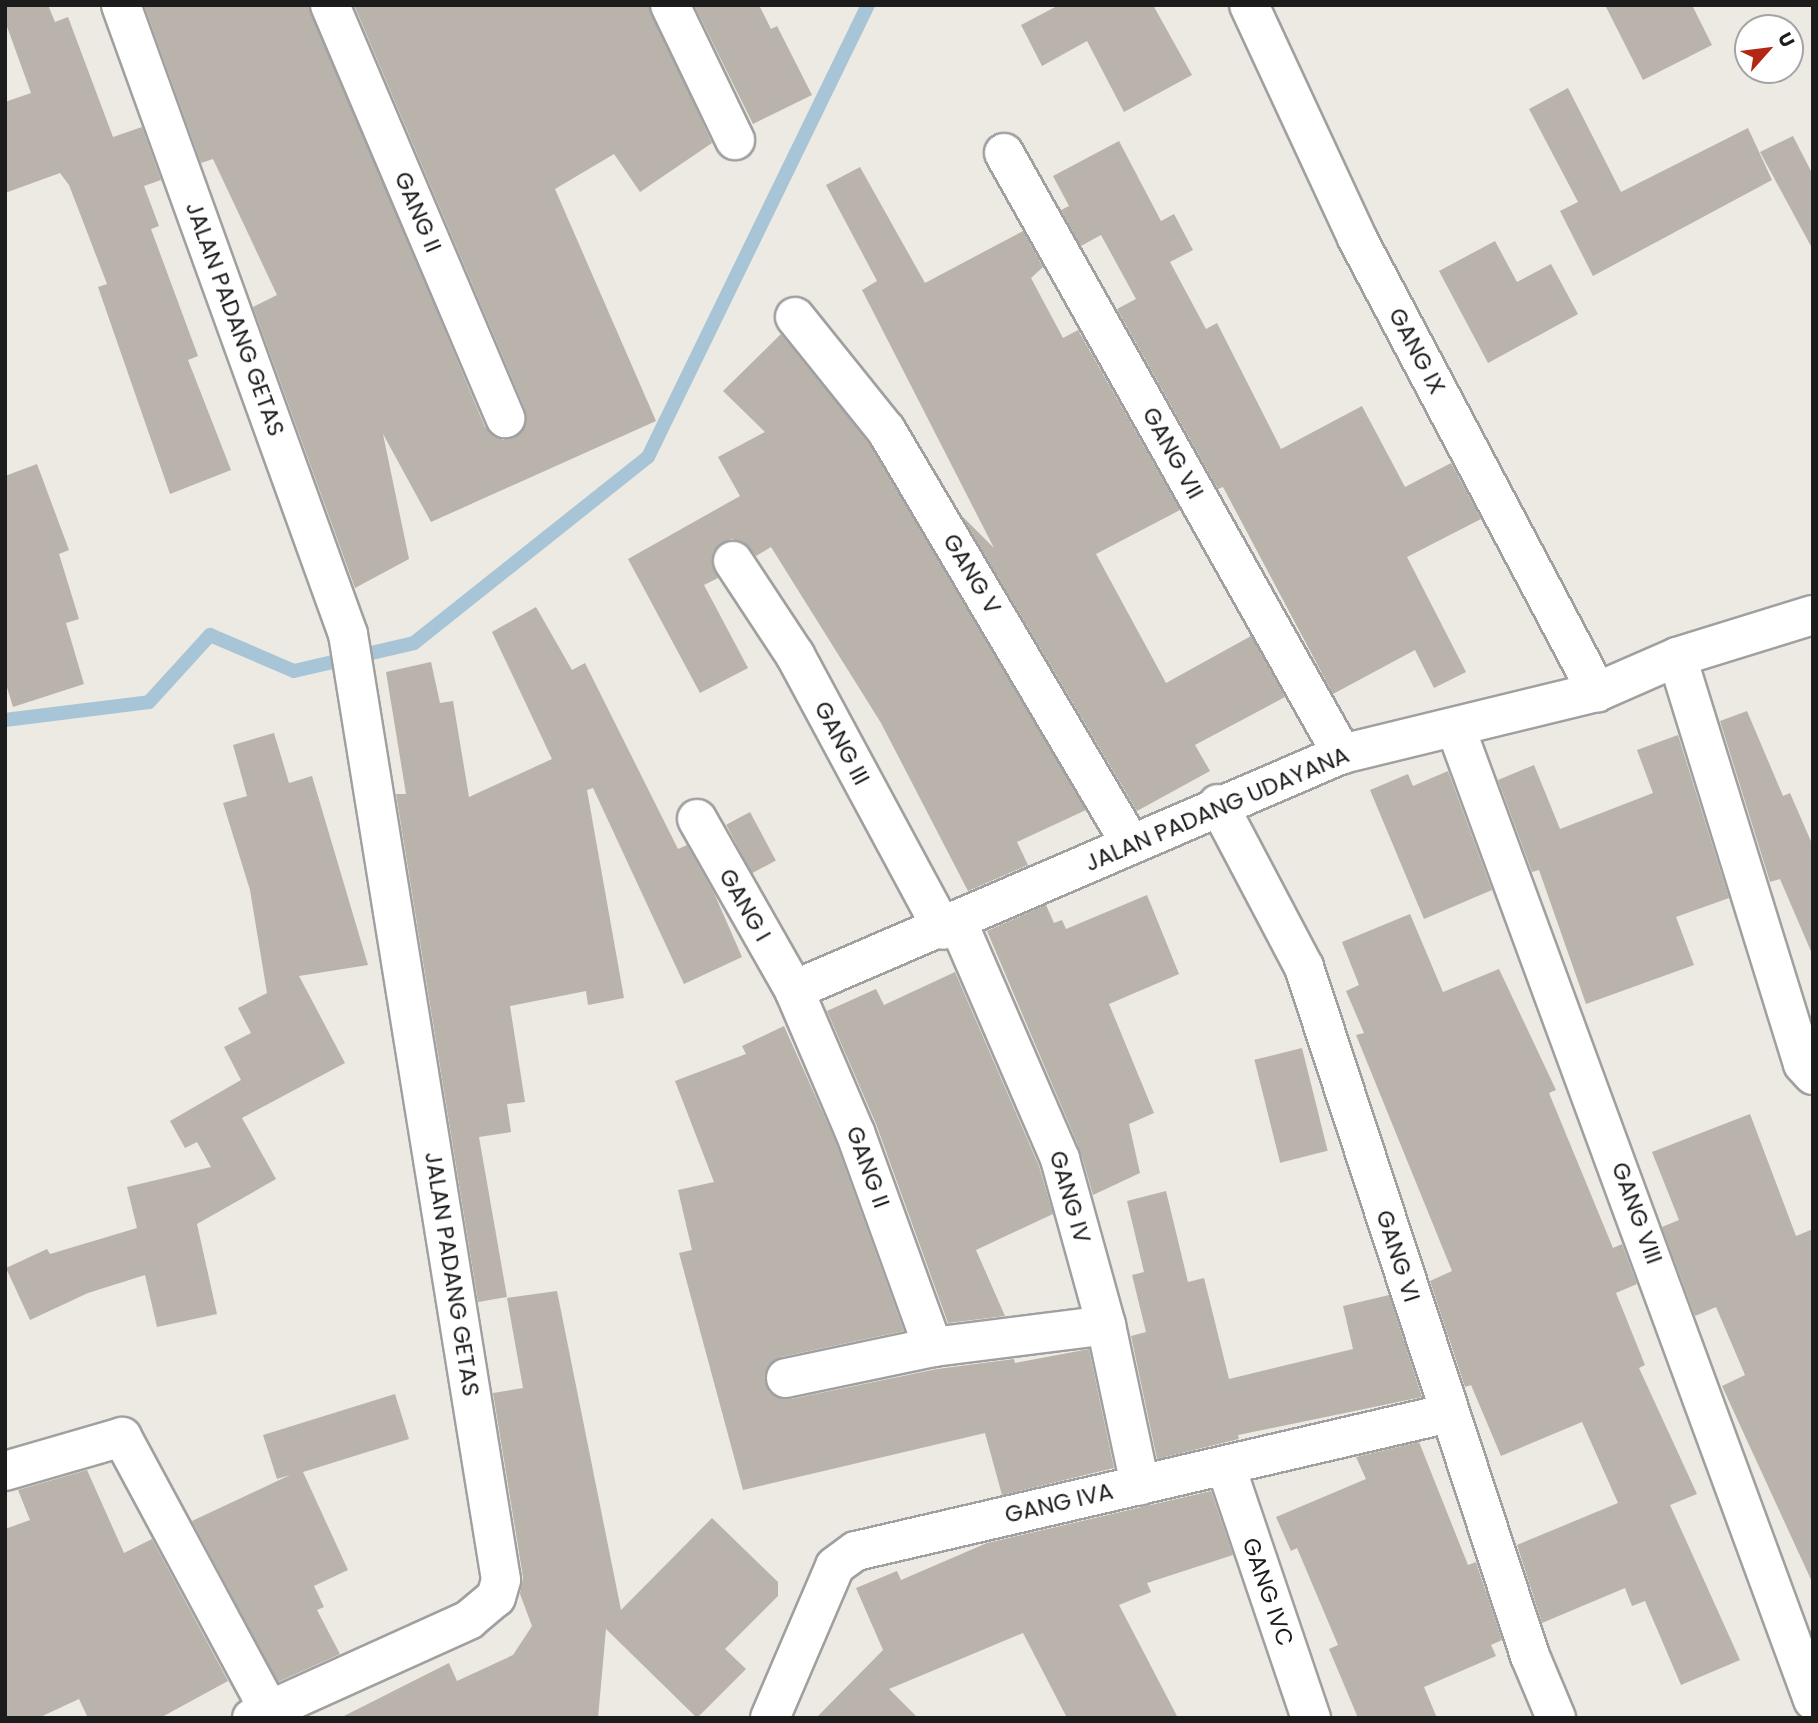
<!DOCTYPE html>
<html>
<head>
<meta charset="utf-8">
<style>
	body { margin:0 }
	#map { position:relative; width:1818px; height:1723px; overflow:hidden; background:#eceae2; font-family:Poppins,sans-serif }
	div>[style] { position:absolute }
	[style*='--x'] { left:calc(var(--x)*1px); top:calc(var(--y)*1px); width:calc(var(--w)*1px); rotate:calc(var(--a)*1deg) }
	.stream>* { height:14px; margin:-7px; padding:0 7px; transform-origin:7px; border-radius:7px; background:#a7c5d6 }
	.building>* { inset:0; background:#b9b3ac; transform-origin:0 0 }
	.roads { filter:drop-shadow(2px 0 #a0a0a0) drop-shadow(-2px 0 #a0a0a0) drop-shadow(0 2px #a0a0a0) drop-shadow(0 -2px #a0a0a0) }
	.minor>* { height:38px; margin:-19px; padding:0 19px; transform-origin:19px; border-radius:19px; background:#fff }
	span { translate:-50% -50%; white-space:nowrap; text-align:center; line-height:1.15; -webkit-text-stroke:6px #fff; paint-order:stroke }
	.street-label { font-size:23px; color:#1c1c1c }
	.frame { position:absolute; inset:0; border:7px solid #1c1c1c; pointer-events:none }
	.north { position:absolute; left:1734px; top:14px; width:70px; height:70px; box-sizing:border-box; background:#fff; border:2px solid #a4a4a4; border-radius:50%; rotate:62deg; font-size:19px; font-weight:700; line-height:28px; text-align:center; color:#1c1c1c }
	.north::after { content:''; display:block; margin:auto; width:24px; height:32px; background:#b42714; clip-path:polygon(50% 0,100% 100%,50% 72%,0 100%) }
</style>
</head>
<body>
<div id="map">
	<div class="stream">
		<i style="--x:5;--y:720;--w:145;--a:-7.1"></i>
		<i style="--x:149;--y:702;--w:91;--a:-47.7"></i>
		<i style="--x:210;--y:635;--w:91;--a:23.2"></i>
		<i style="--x:294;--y:671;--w:123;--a:-13.1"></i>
		<i style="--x:414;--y:643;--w:299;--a:-38.5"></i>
		<i style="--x:648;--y:457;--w:503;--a:-64.05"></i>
	</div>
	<div class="building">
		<i style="clip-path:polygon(5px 5px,48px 5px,55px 22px,68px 17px,113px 137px,142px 127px,161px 180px,144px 186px,159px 226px,151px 229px,198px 356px,188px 360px,231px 470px,170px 494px,98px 287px,107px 284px,69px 185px,60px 173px,5px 193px,5px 102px,31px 93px,5px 21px)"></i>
		<i style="clip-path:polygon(144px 5px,309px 5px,485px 427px,503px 440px,523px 431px,525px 409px,354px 5px,648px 5px,712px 143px,640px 192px,614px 154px,555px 189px,656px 421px,431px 522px,383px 434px,409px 559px,355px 588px,253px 307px,277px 295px,213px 159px,201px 163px)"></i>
		<i style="clip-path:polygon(694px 5px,759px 5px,771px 29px,777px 26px,812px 95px,753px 124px)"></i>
		<i style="clip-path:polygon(1059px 5px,1153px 5px,1192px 75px,1124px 112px,1087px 41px,1042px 66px,1021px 25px)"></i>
		<i style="clip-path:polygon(1605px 5px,1692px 5px,1712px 45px,1643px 80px)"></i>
		<i style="clip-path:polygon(1568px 88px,1621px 192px,1748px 128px,1772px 180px,1593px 276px,1560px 211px,1578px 202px,1529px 109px)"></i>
		<i style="clip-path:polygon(1793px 136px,1813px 175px,1813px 250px,1760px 152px)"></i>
		<i style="clip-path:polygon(1119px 141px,1161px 221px,1174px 214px,1193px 250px,1170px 262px,1206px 329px,1217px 323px,1281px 449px,1362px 406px,1405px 487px,1451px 463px,1481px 519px,1407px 557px,1466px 672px,1434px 688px,1415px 650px,1333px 694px,1223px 487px,1218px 489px,1117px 309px,1136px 299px,1101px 235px,1081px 246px,1061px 210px,1069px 206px,1053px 176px)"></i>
		<i style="clip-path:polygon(860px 167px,925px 283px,1023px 231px,1043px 267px,1031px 278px,1063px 338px,1078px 330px,1180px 510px,1096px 554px,1166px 683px,1251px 636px,1285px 697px,1195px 745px,1210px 771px,1137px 811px,962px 516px,994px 548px,862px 290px,877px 281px,826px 185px)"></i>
		<i style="clip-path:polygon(1495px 241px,1517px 282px,1551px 264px,1578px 314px,1488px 363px,1439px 271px)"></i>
		<i style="clip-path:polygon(781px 334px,868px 442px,1086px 810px,1017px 842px,1028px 865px,968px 891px,881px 723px,771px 547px,756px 556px,743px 542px,731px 539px,713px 552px,718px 578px,704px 585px,748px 668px,700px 693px,628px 559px,740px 496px,718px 457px,765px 432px,723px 391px)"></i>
		<i style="clip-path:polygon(37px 464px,69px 550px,59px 554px,79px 619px,66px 623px,84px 684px,13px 707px,5px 681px,5px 476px)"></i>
		<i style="clip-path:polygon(536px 607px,572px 670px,585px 663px,678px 849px,687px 845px,714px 893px,742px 957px,684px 984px,593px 788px,587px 790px,624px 998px,588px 1005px,586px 991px,510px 1006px,525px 1102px,507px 1104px,511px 1132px,479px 1137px,507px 1297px,478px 1302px,396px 794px,406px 794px,386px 672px,431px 662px,440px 703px,453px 701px,469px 797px,552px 759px,492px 632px)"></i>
		<i style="clip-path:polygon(1747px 711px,1783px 796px,1790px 793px,1813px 846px,1813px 956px,1780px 879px,1770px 882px,1720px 721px)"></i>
		<i style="clip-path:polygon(274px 733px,289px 783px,312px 776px,368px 965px,299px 976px,345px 1063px,242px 1118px,276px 1179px,197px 1224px,217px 1314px,157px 1327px,145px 1275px,88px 1293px,30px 1320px,6px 1268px,47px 1249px,50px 1254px,137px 1228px,127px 1187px,211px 1167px,197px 1142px,185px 1148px,170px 1121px,241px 1080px,224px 1047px,251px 1033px,238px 1008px,267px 993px,250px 890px,223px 803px,247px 796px,233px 745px)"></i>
		<i style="clip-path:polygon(1678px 735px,1729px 898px,1676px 917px,1694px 965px,1586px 1004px,1539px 870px,1532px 872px,1498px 780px,1534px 765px,1560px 829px,1653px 793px,1637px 750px)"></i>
		<i style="clip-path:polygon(1448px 771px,1492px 890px,1424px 919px,1370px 790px,1408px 774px,1413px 786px)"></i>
		<i style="left:750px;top:812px;width:55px;height:27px;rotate:62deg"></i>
		<i style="clip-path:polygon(1147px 895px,1179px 974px,1109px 1004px,1154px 1113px,1129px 1124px,1140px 1173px,1093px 1195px,1080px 1150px,987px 931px,1046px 905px,1054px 923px,1062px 920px,1066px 929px)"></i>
		<i style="clip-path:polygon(1410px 914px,1443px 992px,1499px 969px,1556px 1090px,1549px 1093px,1613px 1248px,1622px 1244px,1637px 1284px,1616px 1293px,1645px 1365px,1639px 1368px,1697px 1494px,1670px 1505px,1740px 1660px,1681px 1685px,1645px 1601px,1632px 1606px,1625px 1588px,1542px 1623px,1517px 1545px,1618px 1503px,1582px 1422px,1501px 1456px,1471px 1385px,1465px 1387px,1430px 1281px,1452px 1271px,1356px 1035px,1364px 1033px,1346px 991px,1359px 985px,1342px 942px)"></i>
		<i style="clip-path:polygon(955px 972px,1039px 1166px,1053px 1214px,976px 1250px,1005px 1316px,948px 1323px,876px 1124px,827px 1011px,876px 989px,884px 1005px)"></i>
		<i style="clip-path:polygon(784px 1026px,835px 1140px,904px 1331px,781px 1357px,766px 1371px,769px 1392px,791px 1399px,937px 1369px,1014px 1359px,1015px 1363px,1089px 1349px,1114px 1468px,1002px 1495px,985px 1433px,743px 1490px,679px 1253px,692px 1250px,678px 1190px,714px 1182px,675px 1081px,746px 1054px,742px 1046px)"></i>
		<i style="left:1302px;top:1048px;width:106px;height:49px;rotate:76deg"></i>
		<i style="clip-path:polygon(1750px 1114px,1796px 1236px,1813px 1229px,1813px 1584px,1722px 1386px,1745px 1375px,1716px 1307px,1695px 1316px,1662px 1227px,1679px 1220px,1652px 1152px)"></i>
		<i style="clip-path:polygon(1166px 1191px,1188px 1282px,1204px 1278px,1229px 1379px,1353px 1349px,1343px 1306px,1389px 1295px,1422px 1397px,1238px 1435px,1239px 1439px,1157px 1459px,1131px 1336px,1146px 1332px,1132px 1275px,1144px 1272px,1127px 1201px)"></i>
		<i style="clip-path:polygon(557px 1291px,621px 1610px,712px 1518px,778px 1582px,778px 1596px,725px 1649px,746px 1669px,697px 1718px,606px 1629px,598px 1718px,340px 1718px,449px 1663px,457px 1681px,513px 1655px,532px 1626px,520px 1594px,523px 1577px,493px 1393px,523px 1388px,507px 1298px)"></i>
		<i style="clip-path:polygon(395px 1394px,409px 1439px,303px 1472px,348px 1570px,314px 1586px,324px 1607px,317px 1610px,340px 1654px,278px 1682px,192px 1521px,290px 1475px,277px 1479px,263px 1435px)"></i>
		<i style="clip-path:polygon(1419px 1442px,1468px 1565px,1476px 1562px,1502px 1640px,1491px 1645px,1496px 1656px,1424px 1687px,1437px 1718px,1358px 1718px,1329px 1649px,1338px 1645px,1297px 1548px,1291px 1551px,1276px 1517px,1366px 1479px,1356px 1457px)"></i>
		<i style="clip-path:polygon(87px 1470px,124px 1553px,152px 1539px,228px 1681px,160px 1718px,88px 1718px,79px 1699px,38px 1718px,5px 1718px,5px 1529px,30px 1520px,18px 1490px)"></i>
		<i style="clip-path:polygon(1211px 1491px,1233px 1555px,1147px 1583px,1151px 1592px,1119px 1605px,1178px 1718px,1067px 1718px,1023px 1633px,889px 1689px,918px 1718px,816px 1718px,883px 1650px,856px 1588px,897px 1571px,901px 1580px,987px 1543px)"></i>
	</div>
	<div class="roads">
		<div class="minor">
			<i style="--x:121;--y:5;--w:669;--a:70.16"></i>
			<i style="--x:348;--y:634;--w:958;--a:80.81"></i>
			<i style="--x:501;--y:1580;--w:18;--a:106"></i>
			<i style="--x:496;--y:1597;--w:35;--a:140"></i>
			<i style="--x:469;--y:1620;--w:238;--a:155.7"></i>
			<i style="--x:330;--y:5;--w:449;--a:67"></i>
			<i style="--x:670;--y:5;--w:150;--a:64.3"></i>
			<i style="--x:1249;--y:5;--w:257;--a:65.1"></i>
			<i style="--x:1357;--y:238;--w:514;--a:62.14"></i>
			<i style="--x:1004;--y:153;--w:690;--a:60.65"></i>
			<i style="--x:795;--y:317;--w:145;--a:51.2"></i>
			<i style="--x:886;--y:430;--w:481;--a:59.4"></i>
			<i style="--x:733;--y:561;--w:113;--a:56.6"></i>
			<i style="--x:795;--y:655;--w:312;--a:61.7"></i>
			<i style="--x:1677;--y:657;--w:426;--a:72.8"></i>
			<i style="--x:1803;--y:1064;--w:15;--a:48"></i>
			<i style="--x:1456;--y:729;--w:1035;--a:69.81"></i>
			<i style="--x:1218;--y:804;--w:184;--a:62.2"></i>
			<i style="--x:1304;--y:967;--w:725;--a:71.84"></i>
			<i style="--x:1530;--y:1656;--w:67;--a:67.2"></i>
			<i style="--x:697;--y:819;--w:197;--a:60.4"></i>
			<i style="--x:794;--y:990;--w:155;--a:66.8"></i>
			<i style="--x:855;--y:1132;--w:229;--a:70.1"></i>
			<i style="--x:958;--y:923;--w:257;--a:66.6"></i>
			<i style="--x:1060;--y:1159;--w:172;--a:74.5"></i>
			<i style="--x:1106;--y:1325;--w:164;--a:78"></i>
			<i style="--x:794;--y:990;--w:597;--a:-23.3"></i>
			<i style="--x:1342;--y:754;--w:262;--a:-13.7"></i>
			<i style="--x:1597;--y:692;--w:87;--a:-23.6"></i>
			<i style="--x:1677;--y:657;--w:142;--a:-17.2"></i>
			<i style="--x:786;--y:1378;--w:150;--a:-11.9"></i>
			<i style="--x:933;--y:1347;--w:174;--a:-7.2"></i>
			<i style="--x:1226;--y:1467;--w:265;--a:71.3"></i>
			<i style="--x:5;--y:1471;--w:122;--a:-16.2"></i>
			<i style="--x:122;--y:1437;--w:319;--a:61.7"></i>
			<i style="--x:770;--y:1718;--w:165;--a:-66.8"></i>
			<i style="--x:835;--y:1566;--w:26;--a:-36"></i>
			<i style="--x:856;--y:1551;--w:609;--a:-13.1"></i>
		</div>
	</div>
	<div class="street-label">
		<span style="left:418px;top:212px;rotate:67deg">GANG II</span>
		<span style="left:235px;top:319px;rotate:70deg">JALAN PADANG GETAS</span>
		<span style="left:1417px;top:351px;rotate:62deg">GANG IX</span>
		<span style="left:1173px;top:453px;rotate:61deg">GANG VII</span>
		<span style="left:972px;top:574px;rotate:59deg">GANG V</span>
		<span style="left:842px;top:743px;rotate:62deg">GANG III</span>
		<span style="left:1217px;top:809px;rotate:-23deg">JALAN PADANG UDAYANA</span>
		<span style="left:745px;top:905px;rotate:60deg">GANG I</span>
		<span style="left:868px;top:1167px;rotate:70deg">GANG II</span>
		<span style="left:1070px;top:1197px;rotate:74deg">GANG IV</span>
		<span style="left:1637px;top:1213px;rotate:70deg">GANG VIII</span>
		<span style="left:1398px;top:1256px;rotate:72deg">GANG VI</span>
		<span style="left:452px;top:1274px;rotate:81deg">JALAN PADANG GETAS</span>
		<span style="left:1059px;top:1503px;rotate:-13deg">GANG IVA</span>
		<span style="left:1268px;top:1592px;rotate:71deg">GANG IVC</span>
	</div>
	<div class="frame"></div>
	<div class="north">U</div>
</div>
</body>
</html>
